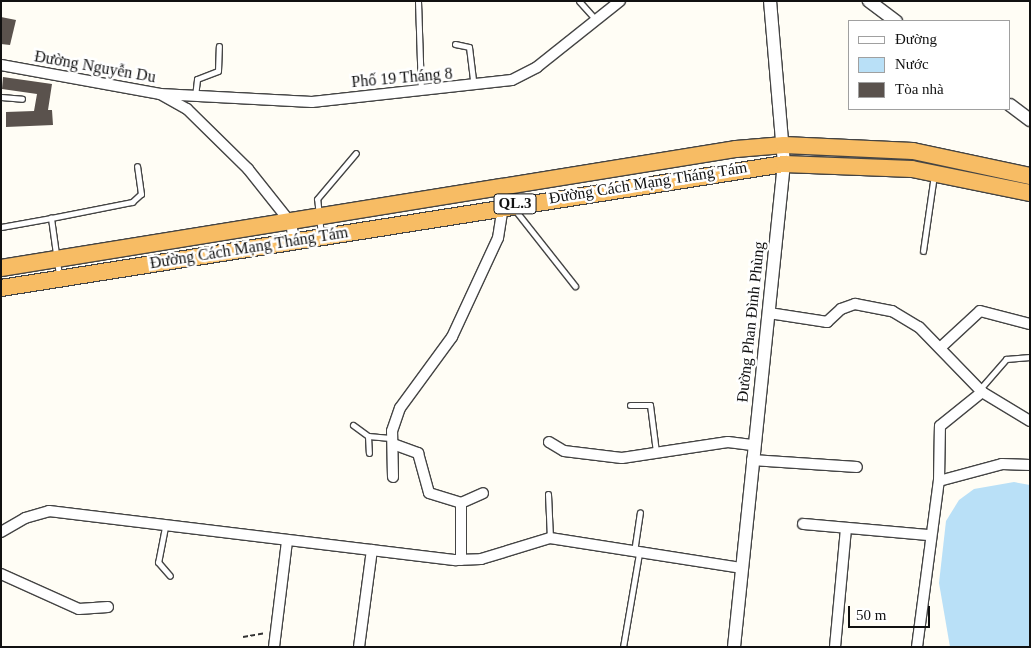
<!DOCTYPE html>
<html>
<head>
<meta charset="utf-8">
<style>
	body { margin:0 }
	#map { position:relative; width:1031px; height:648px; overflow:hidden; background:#fffdf5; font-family:Georgia,serif }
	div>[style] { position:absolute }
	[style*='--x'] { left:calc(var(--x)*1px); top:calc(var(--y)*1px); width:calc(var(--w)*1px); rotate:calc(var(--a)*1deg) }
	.water>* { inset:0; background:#b9e0f7 }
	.building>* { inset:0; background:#5a524d }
	.path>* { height:2px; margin-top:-1px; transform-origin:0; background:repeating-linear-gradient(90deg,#333 0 5px,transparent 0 7.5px) }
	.roads { filter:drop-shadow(1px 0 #444) drop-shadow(-1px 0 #444) drop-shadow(0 1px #444) drop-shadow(0 -1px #444) }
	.service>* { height:5px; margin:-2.5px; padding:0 2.5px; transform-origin:2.5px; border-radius:2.5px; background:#fff }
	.minor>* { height:10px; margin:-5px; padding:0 5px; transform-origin:5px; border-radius:5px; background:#fff }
	.tertiary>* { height:12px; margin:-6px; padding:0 6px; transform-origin:6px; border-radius:6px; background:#fff }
	.trunk>* { height:16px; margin:-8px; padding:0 8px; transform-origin:8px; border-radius:8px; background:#f7bc64 }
	span { translate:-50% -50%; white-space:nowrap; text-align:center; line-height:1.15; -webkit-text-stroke:5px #fff; paint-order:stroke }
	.shield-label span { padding:1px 4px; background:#fff; border:1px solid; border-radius:4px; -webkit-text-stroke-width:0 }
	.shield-label { font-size:15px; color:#111; font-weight:700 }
	.street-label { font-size:16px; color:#111 }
	.frame { position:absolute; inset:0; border:2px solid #111; pointer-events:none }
	.legend { position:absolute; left:848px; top:20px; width:162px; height:90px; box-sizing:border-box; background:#fff; border:1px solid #a0a0a0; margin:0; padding:6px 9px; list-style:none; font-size:15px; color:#111 }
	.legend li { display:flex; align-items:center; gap:10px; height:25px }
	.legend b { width:25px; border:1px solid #a0a0a0 }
	.scale { position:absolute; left:848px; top:606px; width:82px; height:22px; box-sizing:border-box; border:2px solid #111; border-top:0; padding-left:6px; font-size:15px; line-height:18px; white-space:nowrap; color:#111; -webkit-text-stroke:4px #fff; paint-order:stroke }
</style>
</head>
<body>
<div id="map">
	<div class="water">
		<i style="clip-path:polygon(1014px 482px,1030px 485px,1030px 647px,950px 647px,939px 583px,946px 521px,959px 500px,974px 489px)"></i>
	</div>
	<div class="building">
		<i style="clip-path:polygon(1px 17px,16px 20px,10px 45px,1px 44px)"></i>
		<i style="clip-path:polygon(3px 77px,52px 84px,48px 110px,52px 110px,53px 125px,6px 127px,6px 112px,34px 111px,37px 94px,2px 89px)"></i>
	</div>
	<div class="path">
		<i style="--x:243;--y:637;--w:22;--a:-10"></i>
	</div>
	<div class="roads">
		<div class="service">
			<i style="--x:418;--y:1;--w:89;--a:88.1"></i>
			<i style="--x:579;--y:1;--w:25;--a:48"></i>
			<i style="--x:455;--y:44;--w:14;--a:12"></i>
			<i style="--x:469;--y:47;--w:39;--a:83"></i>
			<i style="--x:195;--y:96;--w:17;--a:-83"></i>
			<i style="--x:197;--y:79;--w:22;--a:-21"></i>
			<i style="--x:218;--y:71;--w:25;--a:-88"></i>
			<i style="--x:1;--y:97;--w:21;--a:5"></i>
			<i style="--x:515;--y:210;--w:97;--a:51.7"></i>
			<i style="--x:1;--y:227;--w:51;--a:-10.2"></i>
			<i style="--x:321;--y:235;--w:36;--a:-96"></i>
			<i style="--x:317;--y:199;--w:60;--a:-49.7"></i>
			<i style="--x:923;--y:251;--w:77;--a:-81.8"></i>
			<i style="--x:59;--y:275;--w:58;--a:-98"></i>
			<i style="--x:51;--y:218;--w:83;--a:-11.2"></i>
			<i style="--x:132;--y:202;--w:12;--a:-42"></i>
			<i style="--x:141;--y:194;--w:28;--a:-98"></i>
			<i style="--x:980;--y:389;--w:40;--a:-49"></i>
			<i style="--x:1006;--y:359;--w:24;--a:-5"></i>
			<i style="--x:630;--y:405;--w:20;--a:0"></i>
			<i style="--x:650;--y:405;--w:47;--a:82.7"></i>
			<i style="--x:353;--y:425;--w:19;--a:36"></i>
			<i style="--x:368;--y:436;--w:25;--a:5"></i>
			<i style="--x:368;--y:436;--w:17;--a:87"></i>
			<i style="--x:548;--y:494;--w:44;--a:87.4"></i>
			<i style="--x:165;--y:527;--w:36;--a:101"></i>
			<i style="--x:158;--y:562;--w:18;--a:49"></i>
			<i style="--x:634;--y:552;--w:40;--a:-81.5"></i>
			<i style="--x:623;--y:647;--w:95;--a:-80.3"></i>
		</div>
		<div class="minor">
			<i style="--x:1;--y:65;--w:162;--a:10.3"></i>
			<i style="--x:160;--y:94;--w:31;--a:29"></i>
			<i style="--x:187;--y:109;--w:86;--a:44.5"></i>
			<i style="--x:248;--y:169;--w:69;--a:51.5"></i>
			<i style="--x:291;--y:223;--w:17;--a:80"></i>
			<i style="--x:160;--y:94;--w:152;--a:3"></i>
			<i style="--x:312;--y:102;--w:201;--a:-6.3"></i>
			<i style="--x:512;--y:80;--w:28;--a:-27"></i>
			<i style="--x:537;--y:67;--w:106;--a:-38.5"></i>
			<i style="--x:769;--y:313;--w:59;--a:8.8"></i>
			<i style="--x:827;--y:322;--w:19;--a:-43"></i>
			<i style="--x:841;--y:309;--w:15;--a:-20"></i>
			<i style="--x:855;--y:304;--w:38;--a:11"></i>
			<i style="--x:892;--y:311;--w:31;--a:31"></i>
			<i style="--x:919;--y:327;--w:91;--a:45.9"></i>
			<i style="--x:982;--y:392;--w:56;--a:31.1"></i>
			<i style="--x:940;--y:348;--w:54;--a:-42.8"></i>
			<i style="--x:980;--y:311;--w:52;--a:14.6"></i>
			<i style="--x:549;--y:442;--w:17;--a:31"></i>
			<i style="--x:564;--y:451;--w:58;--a:6.9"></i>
			<i style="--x:622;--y:458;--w:107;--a:-8.6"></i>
			<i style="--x:728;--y:442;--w:26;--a:7"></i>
			<i style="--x:393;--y:444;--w:27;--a:20"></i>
			<i style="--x:418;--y:453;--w:41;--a:74.6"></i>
			<i style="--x:429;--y:493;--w:34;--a:17"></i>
			<i style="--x:461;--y:503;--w:57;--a:90"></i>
			<i style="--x:752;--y:460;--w:105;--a:3.8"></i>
			<i style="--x:393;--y:477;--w:46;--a:-91.2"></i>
			<i style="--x:392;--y:431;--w:24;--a:-71"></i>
			<i style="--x:400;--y:408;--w:88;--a:-53.8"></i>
			<i style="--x:452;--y:337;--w:109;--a:-65.1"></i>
			<i style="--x:498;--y:238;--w:32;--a:-81"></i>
			<i style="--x:939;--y:481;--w:55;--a:-89"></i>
			<i style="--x:940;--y:426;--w:54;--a:-39"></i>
			<i style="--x:461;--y:503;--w:24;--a:-24"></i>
			<i style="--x:803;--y:524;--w:126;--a:5"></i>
			<i style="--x:1;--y:532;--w:28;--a:-30"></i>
			<i style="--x:25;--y:518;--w:25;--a:-16"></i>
			<i style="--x:49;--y:511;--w:410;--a:6.9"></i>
			<i style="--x:456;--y:560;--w:25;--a:-2"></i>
			<i style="--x:481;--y:559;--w:72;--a:-16.9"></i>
			<i style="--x:550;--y:538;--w:193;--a:8.9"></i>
			<i style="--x:1;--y:574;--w:85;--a:24.2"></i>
			<i style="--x:79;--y:609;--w:29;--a:-4"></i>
			<i style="--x:274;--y:647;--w:107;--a:-83"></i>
			<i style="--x:359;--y:647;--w:98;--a:-82.4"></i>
			<i style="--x:835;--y:647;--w:119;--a:-84.7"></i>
			<i style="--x:917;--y:647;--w:167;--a:-82.5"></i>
			<i style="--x:939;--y:481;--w:65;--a:-15.1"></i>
			<i style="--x:1002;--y:464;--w:28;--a:2"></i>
		</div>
		<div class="tertiary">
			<i style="--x:869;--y:1;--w:34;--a:37"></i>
			<i style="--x:1010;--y:105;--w:25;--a:37"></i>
			<i style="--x:734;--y:647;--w:486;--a:-84.1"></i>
			<i style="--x:784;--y:164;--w:164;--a:-94.9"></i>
		</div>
		<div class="trunk">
			<i style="--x:1;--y:268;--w:745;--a:-9.2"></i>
			<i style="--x:736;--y:149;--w:48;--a:-4.8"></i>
			<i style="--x:784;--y:145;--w:129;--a:2.7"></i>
			<i style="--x:913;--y:151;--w:120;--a:12.1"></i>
			<i style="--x:1;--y:288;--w:793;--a:-9"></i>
			<i style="--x:784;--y:164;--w:128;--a:2.2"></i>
			<i style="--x:912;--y:169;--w:120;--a:11.5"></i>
		</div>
	</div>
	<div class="shield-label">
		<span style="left:515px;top:204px">QL.3</span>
	</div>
	<div class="street-label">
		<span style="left:95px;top:67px;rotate:10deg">Đường Nguyễn Du</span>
		<span style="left:402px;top:78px;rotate:-5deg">Phố 19 Tháng 8</span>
		<span style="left:648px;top:183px;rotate:-9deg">Đường Cách Mạng Tháng Tám</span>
		<span style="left:249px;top:248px;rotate:-9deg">Đường Cách Mạng Tháng Tám</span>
		<span style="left:751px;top:322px;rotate:-84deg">Đường Phan Đình Phùng</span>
	</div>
	<div class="frame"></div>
	<ul class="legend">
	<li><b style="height:6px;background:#fff"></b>Đường</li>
	<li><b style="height:14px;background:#b9e0f7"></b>Nước</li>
	<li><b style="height:14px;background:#5a524d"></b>Tòa nhà</li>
	</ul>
	<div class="scale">50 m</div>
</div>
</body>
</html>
